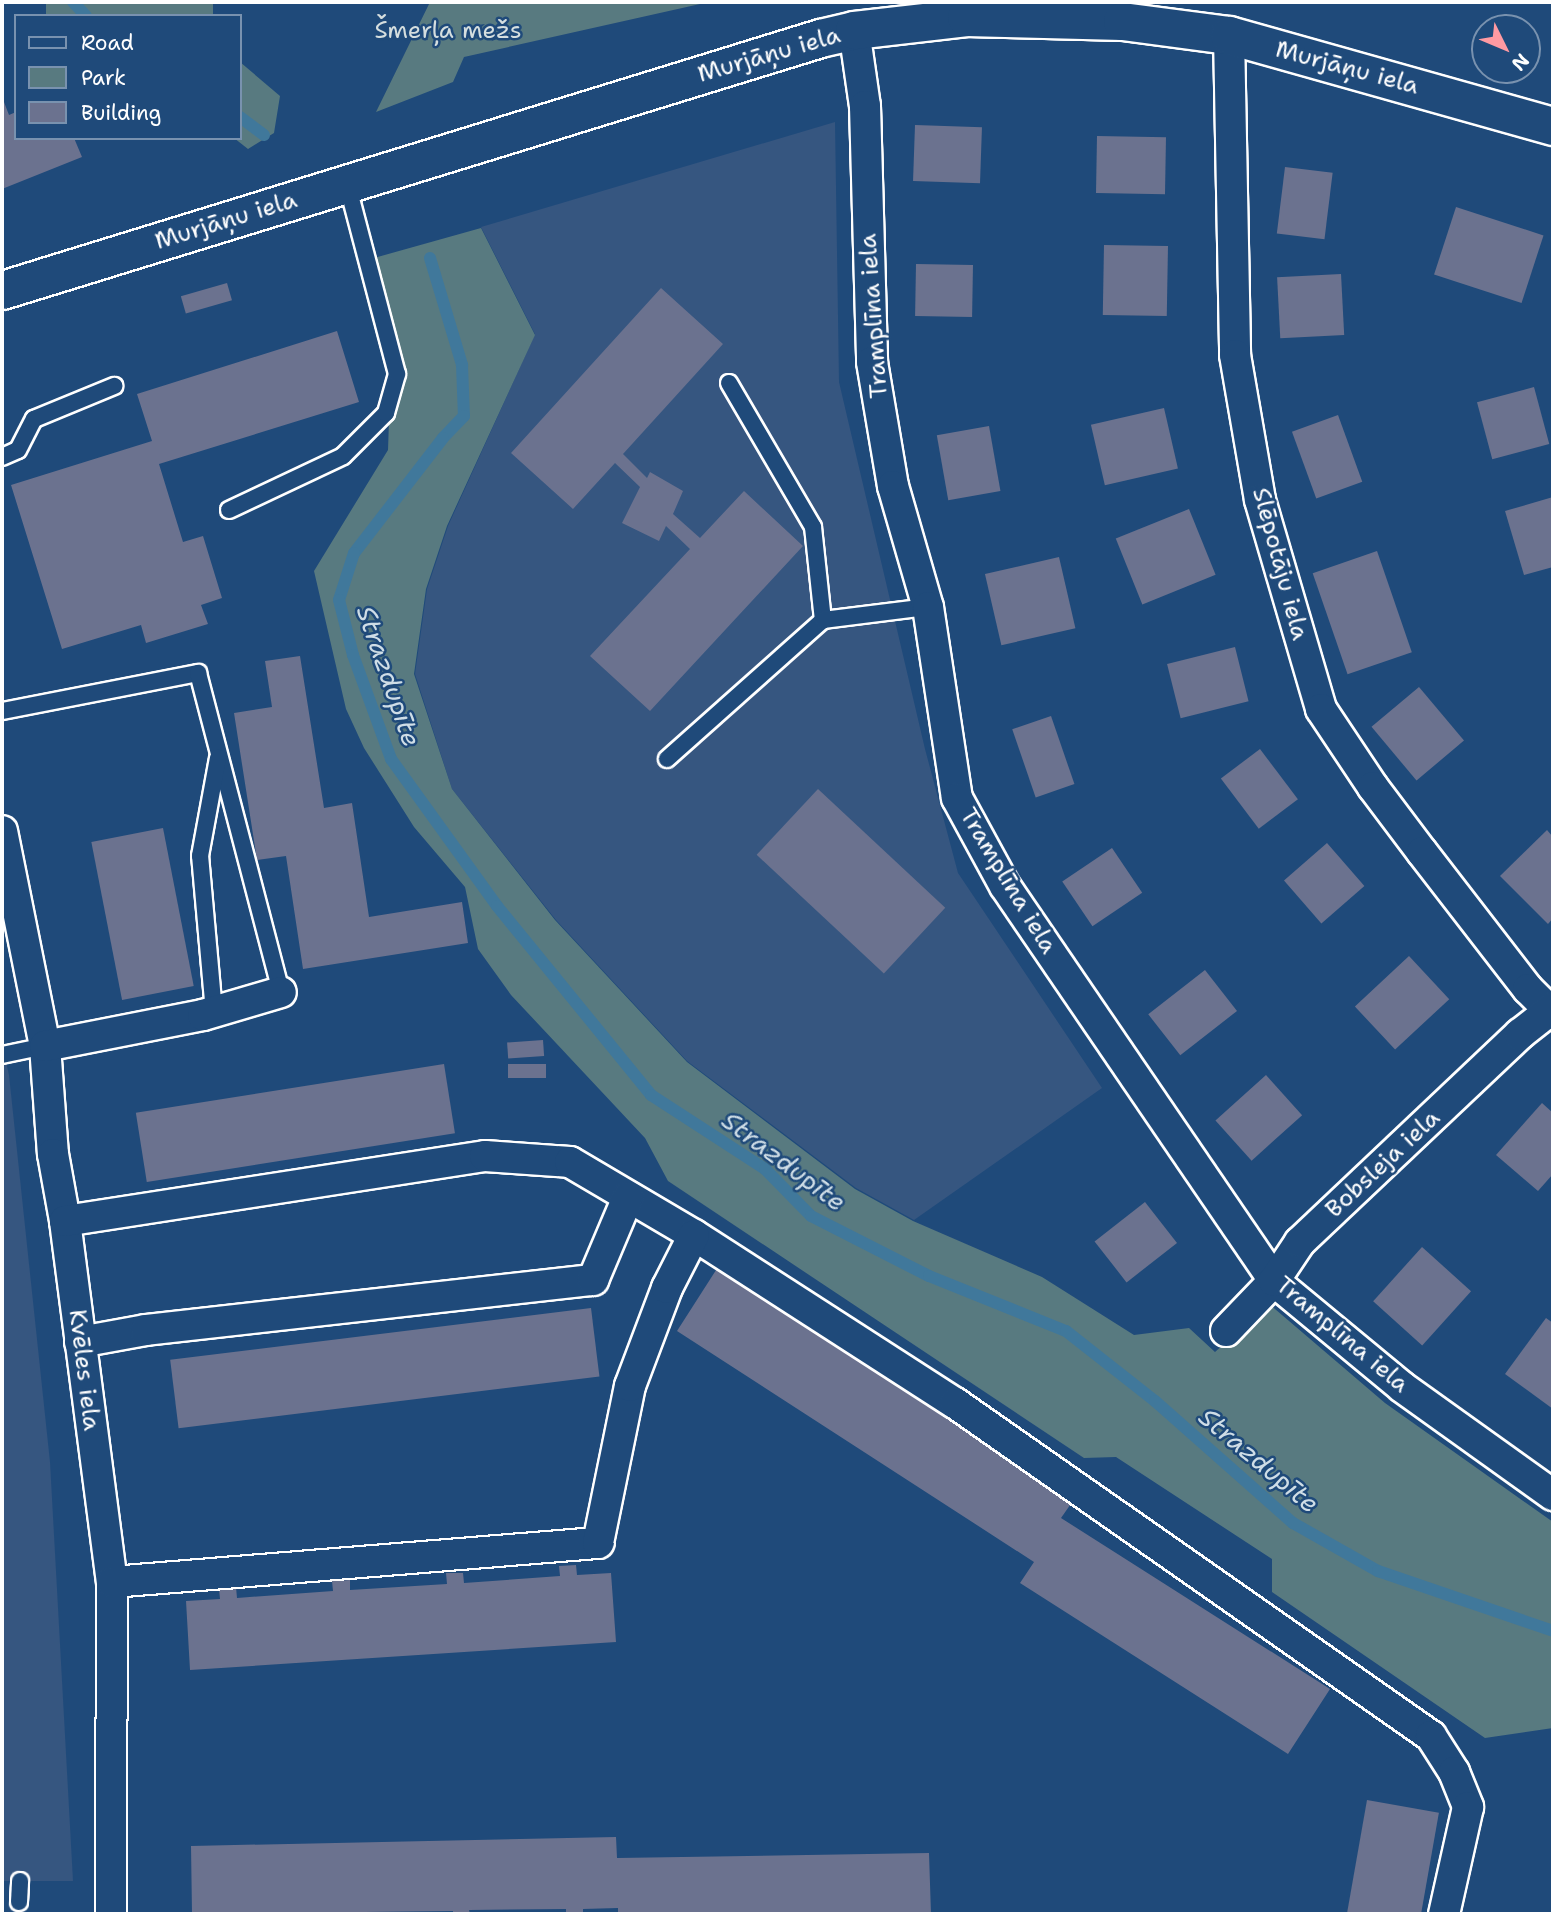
<!DOCTYPE html>
<html>
<head>
<meta charset="utf-8">
<style>
	body { margin:0 }
	#map { position:relative; width:1555px; height:1916px; overflow:hidden; background:#1f4a7a; font-family:"Shantell Sans",sans-serif }
	div>[style] { position:absolute }
	[style*='--x'] { left:calc(var(--x)*1px); top:calc(var(--y)*1px); width:calc(var(--w)*1px); rotate:calc(var(--a)*1deg) }
	.built>* { inset:0; background:#365680 }
	.green>* { inset:0; background:#587a80; transform-origin:0 0 }
	.stream>* { height:12px; margin:-6px; padding:0 6px; transform-origin:6px; border-radius:6px; background:#40789b }
	.building>* { inset:0; background:#6b728f; transform-origin:0 0 }
	.roads { filter:drop-shadow(2px 0 #fff) drop-shadow(-2px 0 #fff) drop-shadow(0 2px #fff) drop-shadow(0 -2px #fff) }
	.service>* { height:16px; margin:-8px; padding:0 8px; transform-origin:8px; border-radius:8px; background:#1f4a7a }
	.minor>* { height:30px; margin:-15px; padding:0 15px; transform-origin:15px; border-radius:15px; background:#1f4a7a }
	.tertiary>* { height:37px; margin:-18.5px; padding:0 18.5px; transform-origin:18.5px; border-radius:18.5px; background:#1f4a7a }
	span { translate:-50% -50%; white-space:nowrap; text-align:center; line-height:1.15; -webkit-text-stroke:5px #1f4a7a; paint-order:stroke }
	.park-label { font-size:24px; color:#d5dedf }
	.street-label { font-size:24px; color:#fff }
	.water-label { font-size:26px; color:#cfdde6; font-style:italic }
	.frame { position:absolute; inset:0; border:4px solid #fff; pointer-events:none }
	.legend { position:absolute; left:14px; top:14px; width:228px; height:126px; box-sizing:border-box; background:#1f4a7a; border:2px solid #7992af; margin:0; padding:9px 12px; list-style:none; font-size:21px; color:#fff }
	.legend li { display:flex; align-items:center; gap:14px; height:35px }
	.legend b { width:35px; border:2px solid #7992af }
	.north { position:absolute; left:1471px; top:14px; width:70px; height:70px; box-sizing:border-box; background:#1f4a7a; border:2px solid #7992af; border-radius:50%; rotate:133deg; font-size:19px; font-weight:700; line-height:28px; text-align:center; color:#fff }
	.north::after { content:''; display:block; margin:auto; width:24px; height:32px; background:#ff9aa2; clip-path:polygon(50% 0,100% 100%,50% 72%,0 100%) }
</style>
</head>
<body>
<div id="map">
	<div class="built">
		<i style="clip-path:polygon(835px 122px,839px 382px,925px 749px,958px 873px,1102px 1088px,914px 1220px,856px 1188px,687px 1061px,556px 920px,452px 789px,415px 674px,427px 589px,448px 526px,535px 334px,481px 227px)"></i>
		<i style="clip-path:polygon(2px 1044px,9px 1075px,50px 1462px,73px 1881px,2px 1881px)"></i>
	</div>
	<div class="green">
		<i style="left:46px;top:2px;width:167px;height:24px"></i>
		<i style="clip-path:polygon(430px 2px,709px 2px,464px 57px,453px 82px,376px 112px)"></i>
		<i style="clip-path:polygon(240px 62px,280px 96px,274px 133px,248px 149px,234px 138px,240px 138px)"></i>
		<i style="clip-path:polygon(481px 228px,535px 335px,447px 526px,426px 589px,414px 674px,452px 789px,555px 920px,687px 1062px,855px 1189px,913px 1221px,1042px 1277px,1134px 1335px,1189px 1328px,1215px 1352px,1269px 1304px,1385px 1403px,1553px 1522px,1553px 1728px,1485px 1738px,1272px 1592px,1272px 1559px,1116px 1457px,1084px 1458px,668px 1181px,645px 1138px,511px 995px,478px 949px,465px 887px,414px 827px,364px 748px,346px 709px,314px 571px,388px 450px,391px 361px,374px 258px)"></i>
	</div>
	<div class="stream">
		<i style="--x:73;--y:2;--w:19;--a:47"></i>
		<i style="--x:240;--y:117;--w:30;--a:37"></i>
		<i style="--x:430;--y:258;--w:112;--a:73.3"></i>
		<i style="--x:462;--y:365;--w:51;--a:87.8"></i>
		<i style="--x:464;--y:416;--w:30;--a:134"></i>
		<i style="--x:443;--y:438;--w:145;--a:127.7"></i>
		<i style="--x:354;--y:553;--w:49;--a:107.7"></i>
		<i style="--x:339;--y:600;--w:57;--a:75.7"></i>
		<i style="--x:353;--y:655;--w:111;--a:69.9"></i>
		<i style="--x:391;--y:759;--w:181;--a:54.2"></i>
		<i style="--x:497;--y:906;--w:244;--a:50.8"></i>
		<i style="--x:651;--y:1095;--w:136;--a:33"></i>
		<i style="--x:765;--y:1169;--w:66;--a:45.6"></i>
		<i style="--x:811;--y:1216;--w:132;--a:27"></i>
		<i style="--x:929;--y:1276;--w:148;--a:21.9"></i>
		<i style="--x:1066;--y:1331;--w:113;--a:38.2"></i>
		<i style="--x:1155;--y:1401;--w:184;--a:41.5"></i>
		<i style="--x:1293;--y:1523;--w:98;--a:29.5"></i>
		<i style="--x:1378;--y:1571;--w:185;--a:18.9"></i>
	</div>
	<div class="building">
		<i style="clip-path:polygon(4px 102px,9px 115px,16px 112px,16px 138px,74px 138px,82px 157px,2px 189px)"></i>
		<i style="left:915px;top:125px;width:67px;height:56px;rotate:2deg"></i>
		<i style="left:1097px;top:136px;width:69px;height:57px;rotate:1deg"></i>
		<i style="left:1285px;top:167px;width:48px;height:67px;rotate:7deg"></i>
		<i style="left:1456px;top:207px;width:92px;height:71px;rotate:18deg"></i>
		<i style="left:1104px;top:245px;width:64px;height:70px;rotate:1deg"></i>
		<i style="left:916px;top:264px;width:57px;height:52px;rotate:1deg"></i>
		<i style="left:1341px;top:274px;width:61px;height:64px;rotate:87deg"></i>
		<i style="left:227px;top:283px;width:18px;height:48px;rotate:74deg"></i>
		<i style="clip-path:polygon(661px 288px,723px 344px,623px 454px,647px 478px,650px 472px,683px 491px,673px 514px,700px 538px,744px 491px,803px 546px,650px 711px,590px 656px,690px 549px,666px 526px,659px 541px,622px 523px,640px 487px,615px 463px,573px 509px,511px 453px)"></i>
		<i style="clip-path:polygon(337px 331px,359px 402px,159px 464px,183px 542px,203px 536px,222px 598px,201px 605px,208px 624px,146px 643px,141px 625px,62px 649px,11px 485px,152px 441px,137px 394px)"></i>
		<i style="left:1534px;top:387px;width:59px;height:59px;rotate:75deg"></i>
		<i style="left:1164px;top:408px;width:62px;height:75px;rotate:77deg"></i>
		<i style="left:1338px;top:415px;width:71px;height:49px;rotate:70deg"></i>
		<i style="left:989px;top:426px;width:66px;height:53px;rotate:80deg"></i>
		<i style="clip-path:polygon(1553px 497px,1553px 567px,1524px 575px,1505px 511px)"></i>
		<i style="left:1189px;top:509px;width:71px;height:79px;rotate:68deg"></i>
		<i style="left:1377px;top:551px;width:107px;height:68px;rotate:71deg"></i>
		<i style="left:1059px;top:557px;width:73px;height:76px;rotate:77deg"></i>
		<i style="left:1235px;top:647px;width:56px;height:70px;rotate:76deg"></i>
		<i style="clip-path:polygon(300px 656px,324px 808px,352px 803px,369px 917px,462px 902px,468px 943px,303px 969px,286px 856px,257px 860px,234px 713px,272px 707px,265px 661px)"></i>
		<i style="left:1419px;top:687px;width:70px;height:62px;rotate:50deg"></i>
		<i style="left:1051px;top:716px;width:72px;height:41px;rotate:71deg"></i>
		<i style="left:1260px;top:749px;width:63px;height:49px;rotate:53deg"></i>
		<i style="left:818px;top:789px;width:174px;height:90px;rotate:43deg"></i>
		<i style="left:163px;top:828px;width:161px;height:73px;rotate:79deg"></i>
		<i style="clip-path:polygon(1547px 830px,1553px 837px,1553px 918px,1548px 924px,1500px 876px)"></i>
		<i style="left:1327px;top:843px;width:57px;height:57px;rotate:49deg"></i>
		<i style="left:1112px;top:848px;width:54px;height:60px;rotate:56deg"></i>
		<i style="left:1409px;top:956px;width:59px;height:74px;rotate:47deg"></i>
		<i style="left:1205px;top:970px;width:52px;height:72px;rotate:52deg"></i>
		<i style="left:543px;top:1040px;width:16px;height:36px;rotate:86deg"></i>
		<i style="left:444px;top:1064px;width:70px;height:312px;rotate:81deg"></i>
		<i style="left:508px;top:1064px;width:38px;height:14px"></i>
		<i style="left:1266px;top:1075px;width:54px;height:68px;rotate:48deg"></i>
		<i style="clip-path:polygon(1542px 1103px,1553px 1113px,1553px 1174px,1538px 1191px,1496px 1155px)"></i>
		<i style="left:1145px;top:1202px;width:52px;height:64px;rotate:52deg"></i>
		<i style="left:1422px;top:1247px;width:66px;height:73px;rotate:42deg"></i>
		<i style="clip-path:polygon(718px 1267px,1075px 1498px,1061px 1518px,1330px 1689px,1288px 1754px,1020px 1583px,1034px 1562px,677px 1331px)"></i>
		<i style="left:591px;top:1308px;width:69px;height:424px;rotate:83deg"></i>
		<i style="clip-path:polygon(1546px 1318px,1553px 1323px,1553px 1409px,1505px 1374px)"></i>
		<i style="clip-path:polygon(576px 1565px,577px 1575px,611px 1573px,616px 1642px,190px 1670px,186px 1601px,220px 1599px,219px 1589px,236px 1587px,237px 1598px,333px 1591px,332px 1581px,350px 1580px,350px 1590px,447px 1584px,446px 1573px,463px 1573px,464px 1583px,560px 1576px,559px 1566px)"></i>
		<i style="left:1367px;top:1800px;width:73px;height:116px;rotate:10deg"></i>
		<i style="clip-path:polygon(616px 1837px,617px 1858px,929px 1853px,931px 1914px,618px 1914px,618px 1908px,583px 1909px,583px 1914px,566px 1914px,566px 1909px,469px 1910px,470px 1914px,453px 1914px,453px 1911px,192px 1914px,191px 1846px)"></i>
	</div>
	<div class="roads">
		<div class="service">
			<i style="--x:729;--y:383;--w:167;--a:59.7"></i>
			<i style="--x:813;--y:527;--w:94;--a:83.9"></i>
			<i style="--x:2;--y:457;--w:17;--a:-24"></i>
			<i style="--x:18;--y:450;--w:35;--a:-63"></i>
			<i style="--x:34;--y:419;--w:87;--a:-22.4"></i>
			<i style="--x:229;--y:510;--w:126;--a:-25.3"></i>
			<i style="--x:343;--y:456;--w:61;--a:-45"></i>
			<i style="--x:386;--y:413;--w:41;--a:-74.2"></i>
			<i style="--x:397;--y:374;--w:196;--a:-104.7"></i>
			<i style="--x:2;--y:711;--w:200;--a:-11"></i>
			<i style="--x:198;--y:673;--w:330;--a:75.4"></i>
			<i style="--x:667;--y:759;--w:209;--a:-41.7"></i>
			<i style="--x:823;--y:620;--w:106;--a:-7.1"></i>
			<i style="--x:214;--y:1012;--w:157;--a:-95.1"></i>
			<i style="--x:200;--y:856;--w:100;--a:-79.6"></i>
			<i style="--x:2;--y:1055;--w:44;--a:-11.8"></i>
			<i style="--x:19;--y:1902;--w:21;--a:-87"></i>
		</div>
		<div class="minor">
			<i style="--x:854;--y:30;--w:77;--a:81.8"></i>
			<i style="--x:865;--y:106;--w:256;--a:88.4"></i>
			<i style="--x:872;--y:362;--w:126;--a:80.4"></i>
			<i style="--x:893;--y:486;--w:126;--a:73.9"></i>
			<i style="--x:928;--y:607;--w:193;--a:81.4"></i>
			<i style="--x:957;--y:798;--w:100;--a:61.4"></i>
			<i style="--x:1005;--y:886;--w:478;--a:55.7"></i>
			<i style="--x:1274;--y:1281;--w:166;--a:39.6"></i>
			<i style="--x:1402;--y:1387;--w:186;--a:35.6"></i>
			<i style="--x:1229;--y:35;--w:320;--a:88.9"></i>
			<i style="--x:1235;--y:355;--w:147;--a:80.2"></i>
			<i style="--x:1260;--y:500;--w:218;--a:73.7"></i>
			<i style="--x:1321;--y:709;--w:94;--a:56.3"></i>
			<i style="--x:1373;--y:787;--w:81;--a:53"></i>
			<i style="--x:1422;--y:852;--w:173;--a:52.3"></i>
			<i style="--x:1528;--y:989;--w:35;--a:45"></i>
			<i style="--x:2;--y:831;--w:219;--a:78.7"></i>
			<i style="--x:45;--y:1046;--w:108;--a:85.8"></i>
			<i style="--x:53;--y:1154;--w:68;--a:79.8"></i>
			<i style="--x:65;--y:1221;--w:364;--a:82.6"></i>
			<i style="--x:112;--y:1582;--w:332;--a:90.2"></i>
			<i style="--x:45;--y:1046;--w:161;--a:-11.1"></i>
			<i style="--x:203;--y:1015;--w:81;--a:-16.4"></i>
			<i style="--x:65;--y:1221;--w:425;--a:-8.8"></i>
			<i style="--x:485;--y:1156;--w:85;--a:4"></i>
			<i style="--x:570;--y:1162;--w:144;--a:30.5"></i>
			<i style="--x:694;--y:1235;--w:310;--a:32.8"></i>
			<i style="--x:955;--y:1403;--w:581;--a:34.98"></i>
			<i style="--x:1431;--y:1736;--w:43;--a:57.4"></i>
			<i style="--x:1454;--y:1772;--w:38;--a:68"></i>
			<i style="--x:1468;--y:1807;--w:110;--a:102.6"></i>
			<i style="--x:1226;--y:1331;--w:69;--a:-46.2"></i>
			<i style="--x:1274;--y:1281;--w:47;--a:-56.3"></i>
			<i style="--x:1300;--y:1242;--w:303;--a:-43.4"></i>
			<i style="--x:1520;--y:1034;--w:42;--a:-38.2"></i>
			<i style="--x:80;--y:1342;--w:67;--a:-10.3"></i>
			<i style="--x:146;--y:1330;--w:450;--a:-6.4"></i>
			<i style="--x:593;--y:1280;--w:90;--a:-67.1"></i>
			<i style="--x:112;--y:1582;--w:488;--a:-4.6"></i>
			<i style="--x:598;--y:1543;--w:160;--a:-78.5"></i>
			<i style="--x:630;--y:1386;--w:105;--a:-69.3"></i>
			<i style="--x:667;--y:1288;--w:59;--a:-63"></i>
		</div>
		<div class="tertiary">
			<i style="--x:2;--y:290;--w:856;--a:-17.12"></i>
			<i style="--x:820;--y:38;--w:35;--a:-13"></i>
			<i style="--x:854;--y:30;--w:113;--a:-6.6"></i>
			<i style="--x:966;--y:17;--w:156;--a:1.5"></i>
			<i style="--x:1122;--y:21;--w:108;--a:7.5"></i>
			<i style="--x:1229;--y:35;--w:337;--a:15.7"></i>
		</div>
	</div>
	<div class="park-label">
		<span style="left:448px;top:31px">Šmerļa mežs</span>
	</div>
	<div class="street-label">
		<span style="left:769px;top:55px;rotate:-16deg">Murjāņu iela</span>
		<span style="left:1347px;top:68px;rotate:15deg">Murjāņu iela</span>
		<span style="left:226px;top:221px;rotate:-17deg">Murjāņu iela</span>
		<span style="left:874px;top:316px;rotate:-94deg">Tramplīna iela</span>
		<span style="left:1280px;top:564px;rotate:75deg">Slēpotāju iela</span>
		<span style="left:1008px;top:881px;rotate:59deg">Tramplīna iela</span>
		<span style="left:1383px;top:1164px;rotate:-43deg">Bobsleja iela</span>
		<span style="left:1342px;top:1335px;rotate:40deg">Tramplīna iela</span>
		<span style="left:84px;top:1370px;rotate:83deg">Kvēles iela</span>
	</div>
	<div class="water-label">
		<span style="left:389px;top:676px;rotate:71deg">Strazdupīte</span>
		<span style="left:784px;top:1161px;rotate:37deg">Strazdupīte</span>
		<span style="left:1259px;top:1460px;rotate:40deg">Strazdupīte</span>
	</div>
	<div class="frame"></div>
	<ul class="legend">
	<li><b style="height:9px;background:#1f4a7a"></b>Road</li>
	<li><b style="height:19px;background:#587a80"></b>Park</li>
	<li><b style="height:19px;background:#6b728f"></b>Building</li>
	</ul>
	<div class="north">N</div>
</div>
</body>
</html>
